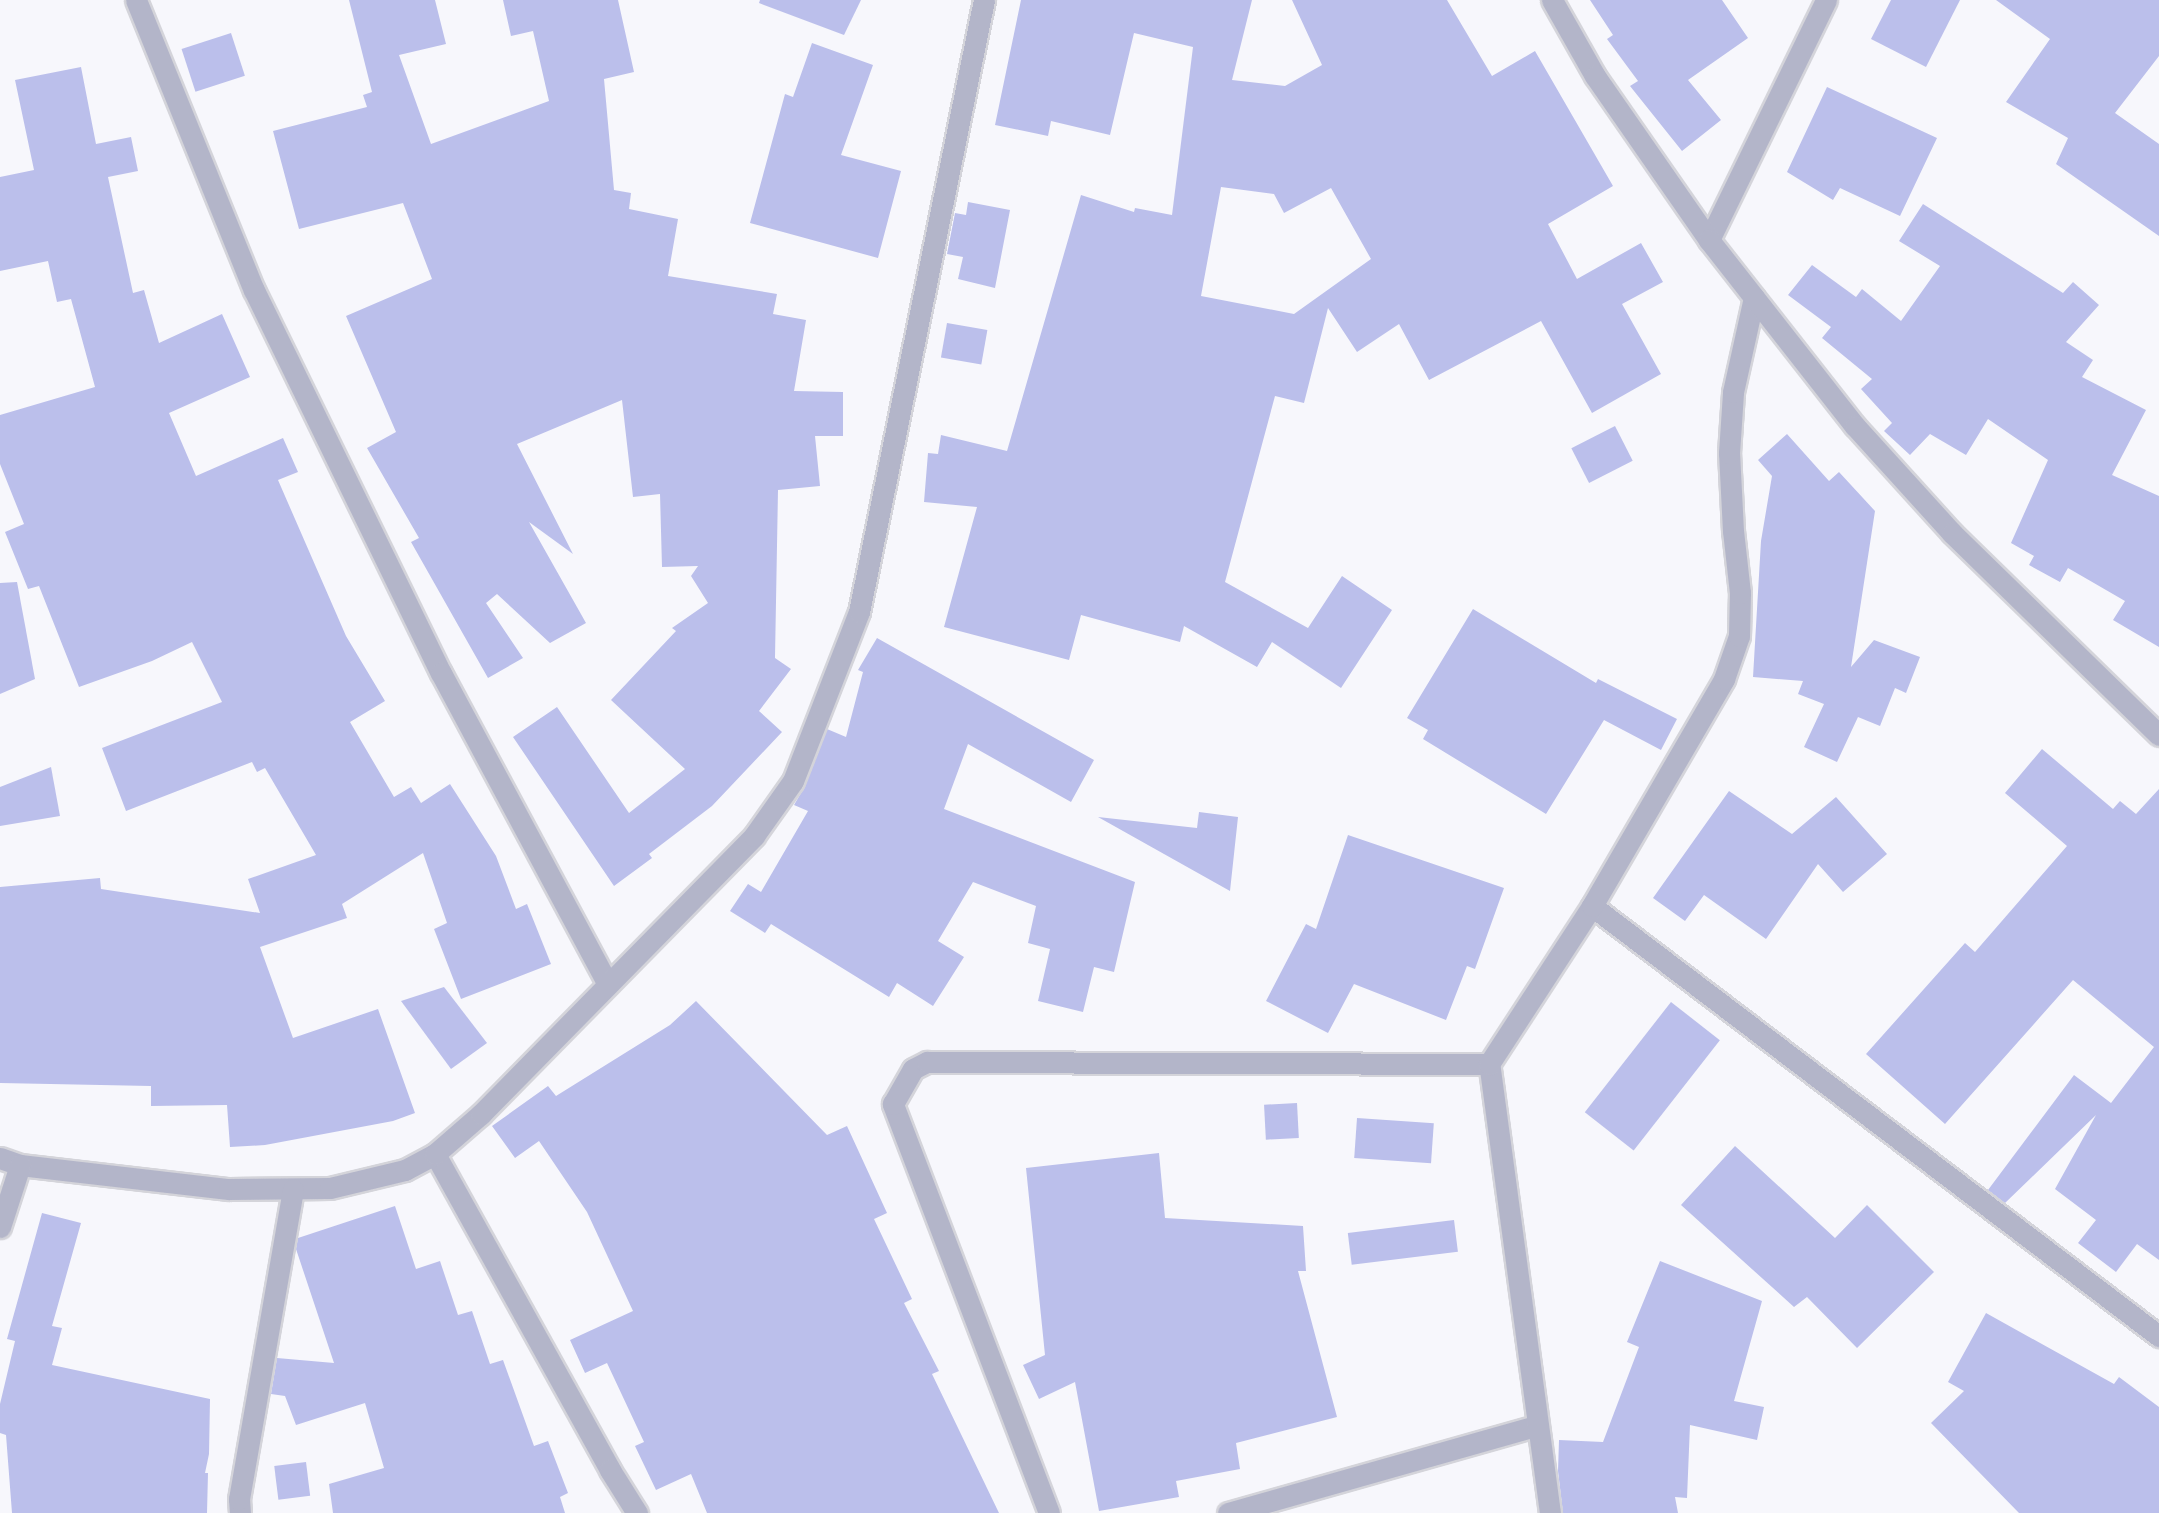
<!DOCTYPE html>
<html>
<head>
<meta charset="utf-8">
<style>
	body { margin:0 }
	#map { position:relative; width:2159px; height:1513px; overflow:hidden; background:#f7f7fc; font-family:Literata,serif }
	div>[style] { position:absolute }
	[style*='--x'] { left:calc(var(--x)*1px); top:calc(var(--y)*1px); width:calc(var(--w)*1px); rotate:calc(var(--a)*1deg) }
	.building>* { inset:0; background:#bbbfeb; transform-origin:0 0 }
	.roads { filter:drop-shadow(2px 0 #d4d4da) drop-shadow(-2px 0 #d4d4da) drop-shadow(0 2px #d4d4da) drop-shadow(0 -2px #d4d4da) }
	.minor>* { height:21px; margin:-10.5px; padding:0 10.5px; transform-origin:10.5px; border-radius:10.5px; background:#b3b5c9 }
	.tertiary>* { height:21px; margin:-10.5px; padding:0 10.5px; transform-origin:10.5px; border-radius:10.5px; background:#b3b5c9 }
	span { translate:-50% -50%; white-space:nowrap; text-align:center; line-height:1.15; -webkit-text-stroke:6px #fff; paint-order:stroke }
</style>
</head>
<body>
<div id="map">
	<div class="building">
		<i style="clip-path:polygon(349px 0,435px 0,446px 44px,399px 55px,431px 144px,549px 101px,533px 31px,511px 36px,503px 0,618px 0,634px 72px,604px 79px,614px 190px,631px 193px,629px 209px,678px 219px,668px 276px,777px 294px,773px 314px,806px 320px,794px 391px,843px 392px,843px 436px,815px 436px,820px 486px,778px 490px,775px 658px,791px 669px,759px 711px,782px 732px,712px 806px,649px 854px,652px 858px,614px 886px,513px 737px,557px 707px,629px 813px,685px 769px,611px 700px,676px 631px,672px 628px,708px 603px,691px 576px,698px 566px,662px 567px,660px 494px,633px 497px,622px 400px,517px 444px,573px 554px,529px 522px,586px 623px,550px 643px,497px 594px,486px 603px,523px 658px,488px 678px,411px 542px,419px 538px,367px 448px,396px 432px,346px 316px,432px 279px,403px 203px,299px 229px,273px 131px,367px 107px,363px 95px,372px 92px)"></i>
		<i style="clip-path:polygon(760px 0,861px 0,844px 35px,759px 3px)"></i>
		<i style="clip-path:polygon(evenodd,1021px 0,1252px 0,1232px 80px,1285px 86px,1322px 65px,1292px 0,1447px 0,1492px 76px,1535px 51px,1613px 186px,1548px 224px,1577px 279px,1641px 243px,1663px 282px,1622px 304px,1661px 374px,1592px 413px,1541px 321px,1429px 380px,1399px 324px,1357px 352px,1328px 308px,1304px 403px,1275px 396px,1225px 582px,1308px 628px,1342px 576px,1392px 610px,1341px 688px,1272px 642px,1257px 667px,1184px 626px,1180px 642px,1081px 615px,1069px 660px,944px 627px,977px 507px,924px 502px,928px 453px,938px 454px,941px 435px,1007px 451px,1081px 195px,1134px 212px,1135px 208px,1172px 215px,1193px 47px,1134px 33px,1110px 135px,1051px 121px,1048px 136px,995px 125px,1021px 0,1221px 187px,1274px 194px,1284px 213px,1331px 188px,1371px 259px,1294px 314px,1201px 296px,1221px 187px)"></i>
		<i style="clip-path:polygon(1590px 0,1722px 0,1748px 38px,1688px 80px,1721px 120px,1682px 151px,1630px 86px,1638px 81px,1607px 39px,1613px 35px)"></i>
		<i style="clip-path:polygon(1891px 0,1960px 0,1926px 67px,1871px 39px)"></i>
		<i style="clip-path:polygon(1996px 0,2159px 0,2159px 56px,2115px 113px,2159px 144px,2159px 236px,2056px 164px,2068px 138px,2006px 102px,2050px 39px)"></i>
		<i style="left:231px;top:33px;width:45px;height:52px;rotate:72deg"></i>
		<i style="clip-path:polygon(812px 43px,873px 65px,841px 155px,901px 171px,878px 258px,750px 223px,785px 94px,793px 97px)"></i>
		<i style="clip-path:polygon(81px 67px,96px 144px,131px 137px,138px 171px,108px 177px,133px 293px,144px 290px,159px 343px,222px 314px,250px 377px,169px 413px,196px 476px,283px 438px,298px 472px,278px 480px,346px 636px,385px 701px,350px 722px,394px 797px,411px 787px,421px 803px,450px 784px,496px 856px,516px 909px,527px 904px,551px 964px,461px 999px,434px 929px,447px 923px,423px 853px,342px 904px,347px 918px,260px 947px,293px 1038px,378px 1009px,415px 1113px,393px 1121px,265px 1145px,230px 1147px,227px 1105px,151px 1106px,151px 1086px,0 1083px,0 887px,100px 878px,101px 889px,260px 913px,248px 879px,316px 855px,265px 768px,257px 772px,252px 762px,126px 811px,102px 748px,222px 702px,192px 642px,152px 661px,79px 687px,39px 586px,28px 589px,5px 532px,24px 524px,0 464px,0 415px,95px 387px,71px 299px,57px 302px,48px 261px,0 271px,0 177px,34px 170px,15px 80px)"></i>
		<i style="clip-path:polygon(1827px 87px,1937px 138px,1900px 216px,1840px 188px,1833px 200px,1787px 172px)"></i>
		<i style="clip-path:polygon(968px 202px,1010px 210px,995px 288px,958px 279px,963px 257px,947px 254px,955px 213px,966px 215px)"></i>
		<i style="clip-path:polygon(1923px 204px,2063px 293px,2073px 282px,2099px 305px,2066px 342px,2093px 360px,2082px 377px,2146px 410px,2112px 475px,2159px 496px,2159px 647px,2113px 620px,2125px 601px,2068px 568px,2060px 582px,2029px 565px,2034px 556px,2011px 543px,2048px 460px,1988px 419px,1966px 455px,1930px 434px,1910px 455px,1884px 431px,1892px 423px,1861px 389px,1872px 379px,1822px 338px,1831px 327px,1788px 295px,1812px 265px,1856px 297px,1862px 289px,1901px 321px,1940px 266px,1899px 241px)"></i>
		<i style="left:947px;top:323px;width:41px;height:35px;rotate:10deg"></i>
		<i style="left:1615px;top:426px;width:39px;height:49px;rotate:63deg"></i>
		<i style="clip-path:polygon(1787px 434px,1829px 481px,1839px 472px,1875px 511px,1851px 667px,1874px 640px,1920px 657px,1906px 693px,1895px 688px,1880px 726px,1858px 717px,1837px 762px,1804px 747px,1824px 704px,1798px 694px,1803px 681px,1753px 677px,1761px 541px,1772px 476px,1758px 460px)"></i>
		<i style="clip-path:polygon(17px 582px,35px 679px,0 694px,0 583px)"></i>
		<i style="clip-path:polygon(1473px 609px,1596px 683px,1598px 679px,1677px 719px,1661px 750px,1604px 720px,1546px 814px,1423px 739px,1428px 730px,1407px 718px)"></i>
		<i style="clip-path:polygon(877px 638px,1094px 760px,1071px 802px,968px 744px,944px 809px,1135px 882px,1114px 972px,1094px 967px,1083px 1012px,1038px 1001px,1050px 949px,1028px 943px,1036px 906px,973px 882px,938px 941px,964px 957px,933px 1006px,897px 983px,889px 997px,771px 924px,765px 933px,730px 911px,748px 884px,761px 892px,808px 811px,794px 805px,805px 786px,827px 729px,846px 737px,863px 672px,858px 670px)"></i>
		<i style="clip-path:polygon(2042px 749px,2113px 809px,2120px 801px,2136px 814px,2159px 789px,2159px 1260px,2137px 1244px,2116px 1272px,2078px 1243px,2096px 1220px,2055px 1189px,2096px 1115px,2005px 1203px,1988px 1190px,2074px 1075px,2111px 1103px,2154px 1047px,2073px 980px,1945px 1124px,1866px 1054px,1965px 943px,1975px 952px,2067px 846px,2005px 793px)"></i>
		<i style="clip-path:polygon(51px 767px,60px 816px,0 826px,0 787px)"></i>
		<i style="clip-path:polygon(1729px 791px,1792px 834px,1836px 797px,1887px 854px,1843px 892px,1818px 864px,1766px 939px,1704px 895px,1685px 921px,1653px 898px)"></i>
		<i style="clip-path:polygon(1199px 812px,1238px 817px,1230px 891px,1098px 817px,1197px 828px)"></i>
		<i style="clip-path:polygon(1348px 835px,1504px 888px,1475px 969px,1467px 966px,1446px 1020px,1354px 984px,1328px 1033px,1266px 1001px,1306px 924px,1316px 929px)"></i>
		<i style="clip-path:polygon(444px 987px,487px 1043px,451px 1069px,401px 1001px)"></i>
		<i style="clip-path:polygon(696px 1001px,827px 1135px,847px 1126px,887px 1213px,874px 1219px,912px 1299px,904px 1303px,939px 1371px,932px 1374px,999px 1513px,707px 1513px,691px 1474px,656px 1490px,635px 1446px,644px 1442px,607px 1363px,585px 1373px,570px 1340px,633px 1311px,587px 1212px,539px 1141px,515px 1158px,492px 1126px,548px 1086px,556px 1096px,670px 1025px)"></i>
		<i style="left:1671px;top:1002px;width:62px;height:140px;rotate:38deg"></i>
		<i style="left:1297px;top:1103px;width:35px;height:33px;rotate:87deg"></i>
		<i style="left:1357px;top:1118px;width:77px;height:40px;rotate:4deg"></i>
		<i style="clip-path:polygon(1735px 1146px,1835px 1238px,1867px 1205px,1934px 1272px,1857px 1348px,1807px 1297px,1794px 1307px,1681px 1205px)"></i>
		<i style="clip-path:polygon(1159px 1153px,1165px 1218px,1303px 1226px,1306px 1271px,1298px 1271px,1337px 1417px,1236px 1443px,1240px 1469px,1176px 1481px,1179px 1497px,1099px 1511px,1075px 1382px,1039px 1399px,1023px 1365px,1045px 1355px,1026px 1168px)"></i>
		<i style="clip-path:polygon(395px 1206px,416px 1269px,440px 1261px,458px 1315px,472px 1311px,490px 1364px,503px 1360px,534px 1446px,548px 1441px,568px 1493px,560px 1497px,565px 1513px,333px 1513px,329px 1484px,384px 1468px,365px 1403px,296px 1425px,285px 1396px,271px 1394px,277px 1358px,334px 1363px,296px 1249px,298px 1238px)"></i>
		<i style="clip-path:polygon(42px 1213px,81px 1223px,52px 1326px,62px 1328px,52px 1365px,210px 1399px,209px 1454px,205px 1473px,208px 1473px,207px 1513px,12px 1513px,6px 1435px,0 1433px,0 1404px,15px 1341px,7px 1339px)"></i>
		<i style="left:1454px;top:1220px;width:32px;height:107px;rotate:83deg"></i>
		<i style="clip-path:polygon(1660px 1261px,1762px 1301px,1734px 1401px,1764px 1407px,1757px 1440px,1690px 1425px,1687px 1498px,1675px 1497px,1678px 1513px,1563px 1513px,1558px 1471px,1559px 1440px,1603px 1442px,1639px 1347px,1627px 1342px)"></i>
		<i style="clip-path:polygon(1986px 1313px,2114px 1384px,2119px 1377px,2159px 1407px,2159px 1513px,2019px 1513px,1931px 1423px,1964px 1391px,1948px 1382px)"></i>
		<i style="left:306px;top:1462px;width:34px;height:32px;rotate:83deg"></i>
	</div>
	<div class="roads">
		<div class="minor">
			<i style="--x:136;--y:0;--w:313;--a:67.9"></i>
			<i style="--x:254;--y:290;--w:426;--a:64"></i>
			<i style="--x:441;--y:673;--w:353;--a:61.8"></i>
			<i style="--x:1709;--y:240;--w:267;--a:-64"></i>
			<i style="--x:1592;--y:906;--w:712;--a:37.18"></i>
			<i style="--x:435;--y:1154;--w:361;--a:61"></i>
			<i style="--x:610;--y:1470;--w:51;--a:57.9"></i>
			<i style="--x:0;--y:1158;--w:21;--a:19"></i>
			<i style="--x:20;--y:1165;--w:210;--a:6.6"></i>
			<i style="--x:229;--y:1189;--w:101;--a:-0.6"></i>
			<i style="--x:330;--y:1188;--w:77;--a:-13.5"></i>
			<i style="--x:405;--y:1170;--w:34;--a:-28"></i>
			<i style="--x:435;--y:1154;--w:61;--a:-41"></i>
			<i style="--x:481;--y:1114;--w:390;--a:-45.5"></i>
			<i style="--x:754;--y:836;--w:67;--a:-54.7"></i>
			<i style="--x:793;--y:781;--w:181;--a:-68.7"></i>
			<i style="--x:859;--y:612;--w:625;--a:-78.46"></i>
			<i style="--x:0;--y:1227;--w:65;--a:-72.1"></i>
			<i style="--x:240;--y:1513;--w:14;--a:-94"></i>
			<i style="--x:239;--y:1499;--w:314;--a:-80.1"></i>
			<i style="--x:1049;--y:1513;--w:438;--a:-110.9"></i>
			<i style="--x:893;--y:1104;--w:40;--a:-60.3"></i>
			<i style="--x:913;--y:1069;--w:16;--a:-27"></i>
			<i style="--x:927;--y:1062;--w:562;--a:0.2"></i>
			<i style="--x:1228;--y:1513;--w:320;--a:-15.8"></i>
			<i style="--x:1550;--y:1513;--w:453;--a:-97.7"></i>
			<i style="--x:1489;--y:1064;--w:189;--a:-56.9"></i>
			<i style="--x:1592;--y:906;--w:263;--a:-59.8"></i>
			<i style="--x:1724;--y:679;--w:46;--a:-70.8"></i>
			<i style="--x:1739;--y:636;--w:43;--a:-88.7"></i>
			<i style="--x:1740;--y:593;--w:62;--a:-96.4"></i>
			<i style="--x:1733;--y:531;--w:78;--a:-92.9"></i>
			<i style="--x:1729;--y:453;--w:61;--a:-86.2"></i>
			<i style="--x:1733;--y:392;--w:97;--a:-77.5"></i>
		</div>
		<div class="tertiary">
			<i style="--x:1552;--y:0;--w:87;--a:60.5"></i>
			<i style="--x:1595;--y:76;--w:200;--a:55.2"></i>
			<i style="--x:1709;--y:240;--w:236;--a:51.9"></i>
			<i style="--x:1855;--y:426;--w:144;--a:47.8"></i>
			<i style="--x:1952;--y:533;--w:289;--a:44.3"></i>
		</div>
	</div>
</div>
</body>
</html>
